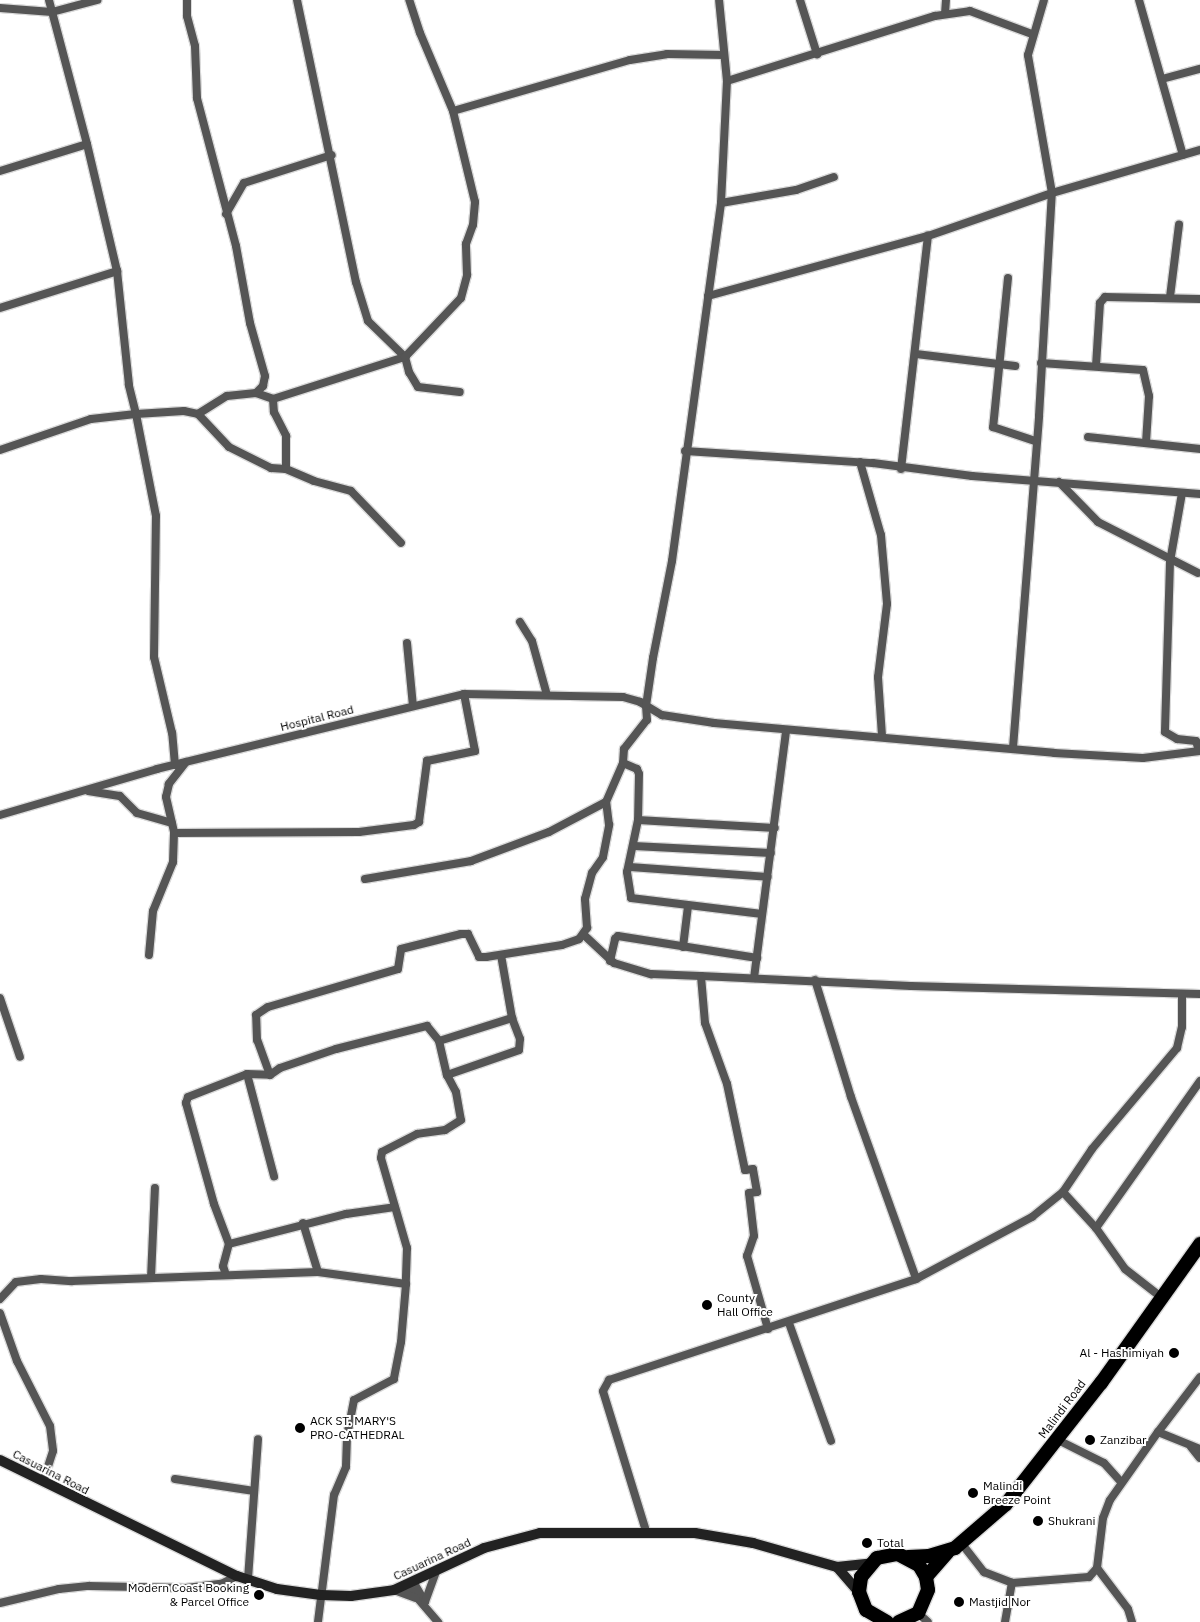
<!DOCTYPE html>
<html>
<head>
<meta charset="utf-8">
<style>
	body { margin:0 }
	#map { position:relative; width:1200px; height:1622px; overflow:hidden; background:#fff; font-family:"IBM Plex Sans",sans-serif }
	div>[style] { position:absolute }
	[style*='--x'] { left:calc(var(--x)*1px); top:calc(var(--y)*1px); width:calc(var(--w)*1px); rotate:calc(var(--a)*1deg) }
	.roads { filter:drop-shadow(1px 0 #dbdbdb) drop-shadow(-1px 0 #dbdbdb) drop-shadow(0 1px #dbdbdb) drop-shadow(0 -1px #dbdbdb) }
	.street>* { height:8px; margin:-4px; padding:0 4px; transform-origin:4px; border-radius:4px; background:#555 }
	.secondary>* { height:10px; margin:-5px; padding:0 5px; transform-origin:5px; border-radius:5px; background:#222 }
	.highway>* { height:14px; margin:-7px; padding:0 7px; transform-origin:7px; border-radius:7px; background:#000 }
	.dots>* { width:14px; height:14px; translate:-50% -50%; box-sizing:border-box; border:2px solid #fff; border-radius:50% }
	span { translate:-50% -50%; white-space:nowrap; text-align:center; line-height:1.15; -webkit-text-stroke:4px #fff; paint-order:stroke }
	.street-label { font-size:12px; color:#000 }
	.poi-label { font-size:12px; color:#000 }
	.left { translate:0 -50%; text-align:left }
	.right { translate:-100% -50%; text-align:right }
</style>
</head>
<body>
<div id="map">
	<div class="roads">
		<div class="street">
			<i style="--x:297;--y:0;--w:288;--a:78.2"></i>
			<i style="--x:356;--y:282;--w:41;--a:72.9"></i>
			<i style="--x:368;--y:321;--w:52;--a:44.2"></i>
			<i style="--x:405;--y:357;--w:16;--a:75"></i>
			<i style="--x:409;--y:372;--w:17;--a:59"></i>
			<i style="--x:418;--y:387;--w:42;--a:6.8"></i>
			<i style="--x:800;--y:0;--w:57;--a:72.5"></i>
			<i style="--x:1139;--y:0;--w:161;--a:74.2"></i>
			<i style="--x:0;--y:8;--w:52;--a:4.4"></i>
			<i style="--x:52;--y:12;--w:47;--a:-14.9"></i>
			<i style="--x:945;--y:14;--w:14;--a:-86"></i>
			<i style="--x:1162;--y:79;--w:39;--a:-15"></i>
			<i style="--x:727;--y:81;--w:218;--a:-17.4"></i>
			<i style="--x:935;--y:16;--w:35;--a:-8"></i>
			<i style="--x:970;--y:11;--w:66;--a:20.4"></i>
			<i style="--x:453;--y:111;--w:184;--a:-16.1"></i>
			<i style="--x:630;--y:60;--w:37;--a:-9"></i>
			<i style="--x:667;--y:54;--w:57;--a:1"></i>
			<i style="--x:0;--y:171;--w:91;--a:-17.2"></i>
			<i style="--x:87;--y:144;--w:149;--a:-104.8"></i>
			<i style="--x:721;--y:203;--w:76;--a:-9.8"></i>
			<i style="--x:796;--y:190;--w:40;--a:-18.9"></i>
			<i style="--x:226;--y:214;--w:36;--a:-60"></i>
			<i style="--x:244;--y:183;--w:92;--a:-17.7"></i>
			<i style="--x:1008;--y:278;--w:150;--a:95.7"></i>
			<i style="--x:993;--y:427;--w:44;--a:18.4"></i>
			<i style="--x:708;--y:296;--w:228;--a:-15.3"></i>
			<i style="--x:928;--y:236;--w:131;--a:-19.1"></i>
			<i style="--x:1052;--y:193;--w:154;--a:-16.2"></i>
			<i style="--x:1170;--y:297;--w:73;--a:-82.9"></i>
			<i style="--x:0;--y:308;--w:123;--a:-17.5"></i>
			<i style="--x:916;--y:354;--w:100;--a:6.9"></i>
			<i style="--x:1041;--y:363;--w:102;--a:3.9"></i>
			<i style="--x:1143;--y:370;--w:27;--a:77"></i>
			<i style="--x:1149;--y:396;--w:46;--a:93.7"></i>
			<i style="--x:1096;--y:366;--w:63;--a:-86.4"></i>
			<i style="--x:1100;--y:303;--w:8;--a:-50"></i>
			<i style="--x:1105;--y:297;--w:95;--a:1.2"></i>
			<i style="--x:256;--y:393;--w:18;--a:19"></i>
			<i style="--x:273;--y:399;--w:139;--a:-17.7"></i>
			<i style="--x:405;--y:357;--w:81;--a:-46.5"></i>
			<i style="--x:461;--y:298;--w:24;--a:-75"></i>
			<i style="--x:467;--y:275;--w:31;--a:-92"></i>
			<i style="--x:466;--y:244;--w:20;--a:-70"></i>
			<i style="--x:473;--y:225;--w:23;--a:-85"></i>
			<i style="--x:475;--y:202;--w:94;--a:-103.6"></i>
			<i style="--x:453;--y:111;--w:85;--a:-112.9"></i>
			<i style="--x:420;--y:33;--w:35;--a:-108"></i>
			<i style="--x:273;--y:399;--w:13;--a:86"></i>
			<i style="--x:274;--y:412;--w:27;--a:63"></i>
			<i style="--x:286;--y:436;--w:33;--a:90"></i>
			<i style="--x:198;--y:414;--w:45;--a:46.8"></i>
			<i style="--x:229;--y:447;--w:47;--a:26.6"></i>
			<i style="--x:271;--y:468;--w:15;--a:4"></i>
			<i style="--x:286;--y:469;--w:30;--a:23"></i>
			<i style="--x:314;--y:481;--w:38;--a:15"></i>
			<i style="--x:351;--y:491;--w:72;--a:46.1"></i>
			<i style="--x:1088;--y:437;--w:113;--a:6.1"></i>
			<i style="--x:0;--y:450;--w:96;--a:-18.8"></i>
			<i style="--x:91;--y:419;--w:45;--a:-6.3"></i>
			<i style="--x:136;--y:414;--w:30;--a:-104"></i>
			<i style="--x:129;--y:385;--w:115;--a:-96"></i>
			<i style="--x:117;--y:271;--w:130;--a:-103.3"></i>
			<i style="--x:685;--y:451;--w:188;--a:3.7"></i>
			<i style="--x:873;--y:463;--w:100;--a:7.5"></i>
			<i style="--x:972;--y:476;--w:229;--a:4.5"></i>
			<i style="--x:860;--y:462;--w:76;--a:74"></i>
			<i style="--x:881;--y:535;--w:69;--a:85"></i>
			<i style="--x:887;--y:604;--w:74;--a:97"></i>
			<i style="--x:878;--y:677;--w:59;--a:86.1"></i>
			<i style="--x:901;--y:469;--w:235;--a:-83.4"></i>
			<i style="--x:1059;--y:482;--w:56;--a:45.7"></i>
			<i style="--x:1098;--y:522;--w:112;--a:27"></i>
			<i style="--x:1182;--y:493;--w:70;--a:99.9"></i>
			<i style="--x:1170;--y:562;--w:170;--a:91.7"></i>
			<i style="--x:1165;--y:732;--w:14;--a:30"></i>
			<i style="--x:1177;--y:739;--w:19;--a:6"></i>
			<i style="--x:1196;--y:741;--w:10;--a:73"></i>
			<i style="--x:520;--y:622;--w:22;--a:58"></i>
			<i style="--x:532;--y:641;--w:56;--a:74.5"></i>
			<i style="--x:407;--y:643;--w:63;--a:84.6"></i>
			<i style="--x:1013;--y:748;--w:333;--a:-85.5"></i>
			<i style="--x:1039;--y:416;--w:223;--a:-86.7"></i>
			<i style="--x:1052;--y:193;--w:140;--a:-99.9"></i>
			<i style="--x:1028;--y:55;--w:57;--a:-73.8"></i>
			<i style="--x:186;--y:762;--w:28;--a:128"></i>
			<i style="--x:169;--y:784;--w:13;--a:103"></i>
			<i style="--x:166;--y:797;--w:37;--a:77"></i>
			<i style="--x:174;--y:833;--w:185;--a:-0.3"></i>
			<i style="--x:359;--y:832;--w:55;--a:-7.3"></i>
			<i style="--x:414;--y:825;--w:6;--a:-31"></i>
			<i style="--x:419;--y:822;--w:62;--a:-82.5"></i>
			<i style="--x:427;--y:761;--w:49;--a:-11.8"></i>
			<i style="--x:475;--y:751;--w:58;--a:-100.9"></i>
			<i style="--x:623;--y:763;--w:15;--a:23"></i>
			<i style="--x:637;--y:769;--w:5;--a:68"></i>
			<i style="--x:639;--y:774;--w:46;--a:91.2"></i>
			<i style="--x:638;--y:820;--w:53;--a:101.9"></i>
			<i style="--x:627;--y:872;--w:26;--a:81"></i>
			<i style="--x:631;--y:898;--w:132;--a:7"></i>
			<i style="--x:175;--y:765;--w:32;--a:-95"></i>
			<i style="--x:172;--y:733;--w:78;--a:-103.3"></i>
			<i style="--x:154;--y:657;--w:141;--a:-89.2"></i>
			<i style="--x:156;--y:516;--w:104;--a:-101.1"></i>
			<i style="--x:136;--y:414;--w:48;--a:-3.6"></i>
			<i style="--x:184;--y:411;--w:14;--a:12"></i>
			<i style="--x:198;--y:414;--w:34;--a:-32"></i>
			<i style="--x:227;--y:396;--w:29;--a:-6"></i>
			<i style="--x:256;--y:393;--w:10;--a:-45"></i>
			<i style="--x:263;--y:386;--w:10;--a:-79"></i>
			<i style="--x:265;--y:376;--w:55;--a:-105.8"></i>
			<i style="--x:250;--y:323;--w:78;--a:-100.3"></i>
			<i style="--x:236;--y:246;--w:153;--a:-104.8"></i>
			<i style="--x:197;--y:98;--w:52;--a:-92.2"></i>
			<i style="--x:195;--y:46;--w:31;--a:-105"></i>
			<i style="--x:187;--y:16;--w:16;--a:-90"></i>
			<i style="--x:88;--y:791;--w:32;--a:9"></i>
			<i style="--x:120;--y:796;--w:24;--a:45"></i>
			<i style="--x:137;--y:813;--w:36;--a:16"></i>
			<i style="--x:0;--y:815;--w:164;--a:-16.3"></i>
			<i style="--x:157;--y:769;--w:316;--a:-13.7"></i>
			<i style="--x:464;--y:694;--w:159;--a:1.1"></i>
			<i style="--x:623;--y:697;--w:18;--a:16"></i>
			<i style="--x:640;--y:702;--w:26;--a:31"></i>
			<i style="--x:662;--y:715;--w:53;--a:8.7"></i>
			<i style="--x:714;--y:723;--w:341;--a:5"></i>
			<i style="--x:1054;--y:753;--w:89;--a:3.2"></i>
			<i style="--x:1143;--y:758;--w:57;--a:-7"></i>
			<i style="--x:638;--y:820;--w:137;--a:3.3"></i>
			<i style="--x:634;--y:846;--w:137;--a:2.9"></i>
			<i style="--x:630;--y:867;--w:138;--a:4.1"></i>
			<i style="--x:365;--y:879;--w:108;--a:-9.6"></i>
			<i style="--x:471;--y:861;--w:83;--a:-20.4"></i>
			<i style="--x:549;--y:832;--w:64;--a:-27.8"></i>
			<i style="--x:584;--y:935;--w:41;--a:43"></i>
			<i style="--x:614;--y:963;--w:39;--a:17"></i>
			<i style="--x:651;--y:974;--w:50;--a:2.3"></i>
			<i style="--x:683;--y:947;--w:41;--a:-83"></i>
			<i style="--x:149;--y:955;--w:44;--a:-84.8"></i>
			<i style="--x:153;--y:911;--w:53;--a:-67.8"></i>
			<i style="--x:173;--y:862;--w:29;--a:-88"></i>
			<i style="--x:610;--y:961;--w:23;--a:-77"></i>
			<i style="--x:615;--y:939;--w:4;--a:-45"></i>
			<i style="--x:618;--y:936;--w:141;--a:9"></i>
			<i style="--x:754;--y:978;--w:248;--a:-82.6"></i>
			<i style="--x:815;--y:980;--w:122;--a:72.9"></i>
			<i style="--x:851;--y:1097;--w:193;--a:70.3"></i>
			<i style="--x:0;--y:998;--w:62;--a:71.3"></i>
			<i style="--x:439;--y:1041;--w:77;--a:-17.5"></i>
			<i style="--x:247;--y:1074;--w:106;--a:75.2"></i>
			<i style="--x:270;--y:1075;--w:37;--a:-110"></i>
			<i style="--x:257;--y:1040;--w:25;--a:-92"></i>
			<i style="--x:256;--y:1015;--w:14;--a:-34"></i>
			<i style="--x:268;--y:1007;--w:135;--a:-16.3"></i>
			<i style="--x:398;--y:969;--w:20;--a:-81"></i>
			<i style="--x:401;--y:949;--w:62;--a:-14"></i>
			<i style="--x:461;--y:934;--w:7;--a:0"></i>
			<i style="--x:468;--y:934;--w:25;--a:64"></i>
			<i style="--x:479;--y:957;--w:7;--a:0"></i>
			<i style="--x:486;--y:957;--w:77;--a:-9"></i>
			<i style="--x:562;--y:945;--w:18;--a:-19"></i>
			<i style="--x:579;--y:939;--w:14;--a:-54"></i>
			<i style="--x:587;--y:928;--w:29;--a:-94"></i>
			<i style="--x:585;--y:899;--w:27;--a:-75"></i>
			<i style="--x:592;--y:873;--w:19;--a:-55"></i>
			<i style="--x:603;--y:857;--w:33;--a:-79"></i>
			<i style="--x:609;--y:825;--w:23;--a:-97"></i>
			<i style="--x:606;--y:802;--w:43;--a:-66.4"></i>
			<i style="--x:623;--y:763;--w:14;--a:-86"></i>
			<i style="--x:624;--y:749;--w:37;--a:-52"></i>
			<i style="--x:647;--y:720;--w:14;--a:-94"></i>
			<i style="--x:646;--y:706;--w:49;--a:-81.7"></i>
			<i style="--x:653;--y:658;--w:99;--a:-78.9"></i>
			<i style="--x:672;--y:561;--w:361;--a:-82.2"></i>
			<i style="--x:721;--y:203;--w:122;--a:-87.2"></i>
			<i style="--x:727;--y:81;--w:81;--a:-95.6"></i>
			<i style="--x:447;--y:1075;--w:76;--a:-19.1"></i>
			<i style="--x:519;--y:1050;--w:11;--a:-85"></i>
			<i style="--x:520;--y:1039;--w:22;--a:-111"></i>
			<i style="--x:512;--y:1018;--w:64;--a:-99.9"></i>
			<i style="--x:1063;--y:1192;--w:49;--a:47.5"></i>
			<i style="--x:1096;--y:1228;--w:50;--a:54.7"></i>
			<i style="--x:1125;--y:1269;--w:46;--a:37.9"></i>
			<i style="--x:303;--y:1223;--w:51;--a:73"></i>
			<i style="--x:1096;--y:1228;--w:180;--a:-54.7"></i>
			<i style="--x:229;--y:1244;--w:43;--a:-110.6"></i>
			<i style="--x:214;--y:1204;--w:105;--a:-105.5"></i>
			<i style="--x:186;--y:1103;--w:6;--a:-72"></i>
			<i style="--x:188;--y:1097;--w:63;--a:-21.3"></i>
			<i style="--x:247;--y:1074;--w:23;--a:2"></i>
			<i style="--x:270;--y:1075;--w:12;--a:-35"></i>
			<i style="--x:280;--y:1068;--w:59;--a:-18.7"></i>
			<i style="--x:336;--y:1049;--w:94;--a:-14.2"></i>
			<i style="--x:427;--y:1026;--w:19;--a:51"></i>
			<i style="--x:439;--y:1041;--w:35;--a:77"></i>
			<i style="--x:447;--y:1075;--w:19;--a:62"></i>
			<i style="--x:456;--y:1092;--w:28;--a:80"></i>
			<i style="--x:461;--y:1120;--w:19;--a:148"></i>
			<i style="--x:445;--y:1130;--w:28;--a:172"></i>
			<i style="--x:417;--y:1134;--w:39;--a:153"></i>
			<i style="--x:382;--y:1152;--w:6;--a:99"></i>
			<i style="--x:381;--y:1158;--w:94;--a:73.9"></i>
			<i style="--x:407;--y:1248;--w:36;--a:92"></i>
			<i style="--x:226;--y:1275;--w:9;--a:-108"></i>
			<i style="--x:223;--y:1266;--w:23;--a:-75"></i>
			<i style="--x:229;--y:1244;--w:121;--a:-14.4"></i>
			<i style="--x:346;--y:1214;--w:49;--a:-8.1"></i>
			<i style="--x:151;--y:1278;--w:90;--a:-87.5"></i>
			<i style="--x:0;--y:1299;--w:23;--a:-47"></i>
			<i style="--x:16;--y:1282;--w:25;--a:-7"></i>
			<i style="--x:41;--y:1279;--w:31;--a:4"></i>
			<i style="--x:72;--y:1281;--w:246;--a:-2.1"></i>
			<i style="--x:318;--y:1272;--w:89;--a:7.8"></i>
			<i style="--x:406;--y:1284;--w:58;--a:94.9"></i>
			<i style="--x:401;--y:1342;--w:38;--a:101"></i>
			<i style="--x:394;--y:1379;--w:45;--a:152.3"></i>
			<i style="--x:354;--y:1400;--w:38;--a:101"></i>
			<i style="--x:347;--y:1437;--w:30;--a:92"></i>
			<i style="--x:346;--y:1467;--w:30;--a:113"></i>
			<i style="--x:334;--y:1495;--w:128;--a:97.2"></i>
			<i style="--x:0;--y:1313;--w:51;--a:70.5"></i>
			<i style="--x:17;--y:1361;--w:73;--a:63.1"></i>
			<i style="--x:50;--y:1426;--w:25;--a:83"></i>
			<i style="--x:53;--y:1451;--w:32;--a:108"></i>
			<i style="--x:789;--y:1323;--w:125;--a:70.4"></i>
			<i style="--x:768;--y:1329;--w:76;--a:-106"></i>
			<i style="--x:747;--y:1256;--w:21;--a:-71"></i>
			<i style="--x:754;--y:1236;--w:43;--a:-96.6"></i>
			<i style="--x:749;--y:1193;--w:8;--a:-7"></i>
			<i style="--x:757;--y:1192;--w:23;--a:-100"></i>
			<i style="--x:753;--y:1169;--w:8;--a:173"></i>
			<i style="--x:745;--y:1170;--w:88;--a:-101.8"></i>
			<i style="--x:727;--y:1084;--w:65;--a:-109.8"></i>
			<i style="--x:705;--y:1023;--w:47;--a:-94.9"></i>
			<i style="--x:701;--y:976;--w:210;--a:2.7"></i>
			<i style="--x:911;--y:986;--w:289;--a:1.6"></i>
			<i style="--x:1158;--y:1432;--w:69;--a:-52.6"></i>
			<i style="--x:1058;--y:1440;--w:51;--a:26.6"></i>
			<i style="--x:1104;--y:1463;--w:25;--a:48"></i>
			<i style="--x:1191;--y:1447;--w:14;--a:51"></i>
			<i style="--x:175;--y:1479;--w:80;--a:8.6"></i>
			<i style="--x:646;--y:1531;--w:146;--a:-107.1"></i>
			<i style="--x:603;--y:1391;--w:13;--a:-61"></i>
			<i style="--x:609;--y:1380;--w:323;--a:-18.2"></i>
			<i style="--x:916;--y:1279;--w:132;--a:-28.1"></i>
			<i style="--x:1032;--y:1217;--w:40;--a:-39"></i>
			<i style="--x:1063;--y:1192;--w:52;--a:-56"></i>
			<i style="--x:1092;--y:1149;--w:132;--a:-49.9"></i>
			<i style="--x:1177;--y:1048;--w:22;--a:-77"></i>
			<i style="--x:1182;--y:1027;--w:33;--a:-90"></i>
			<i style="--x:962;--y:1544;--w:36;--a:52"></i>
			<i style="--x:984;--y:1572;--w:30;--a:21"></i>
			<i style="--x:1012;--y:1583;--w:77;--a:-4.5"></i>
			<i style="--x:1089;--y:1577;--w:12;--a:-48"></i>
			<i style="--x:1097;--y:1568;--w:50;--a:-83.2"></i>
			<i style="--x:1103;--y:1518;--w:19;--a:-69"></i>
			<i style="--x:1110;--y:1500;--w:83;--a:-54.8"></i>
			<i style="--x:1158;--y:1432;--w:45;--a:22"></i>
			<i style="--x:1097;--y:1568;--w:51;--a:52.9"></i>
			<i style="--x:1128;--y:1609;--w:14;--a:73"></i>
			<i style="--x:248;--y:1579;--w:140;--a:-85.9"></i>
			<i style="--x:414;--y:1583;--w:22;--a:60"></i>
			<i style="--x:407;--y:1586;--w:48;--a:49.3"></i>
			<i style="--x:394;--y:1590;--w:23;--a:20"></i>
			<i style="--x:425;--y:1602;--w:32;--a:-70"></i>
			<i style="--x:0;--y:1603;--w:61;--a:-13.3"></i>
			<i style="--x:59;--y:1589;--w:30;--a:-6"></i>
			<i style="--x:89;--y:1586;--w:97;--a:1.2"></i>
			<i style="--x:186;--y:1588;--w:35;--a:-7"></i>
			<i style="--x:221;--y:1584;--w:18;--a:-27"></i>
			<i style="--x:918;--y:1613;--w:13;--a:42"></i>
			<i style="--x:1005;--y:1622;--w:40;--a:-80"></i>
		</div>
		<div class="secondary">
			<i style="--x:0;--y:1460;--w:264;--a:26.1"></i>
			<i style="--x:237;--y:1576;--w:42;--a:18"></i>
			<i style="--x:277;--y:1589;--w:44;--a:7.8"></i>
			<i style="--x:321;--y:1595;--w:30;--a:2"></i>
			<i style="--x:351;--y:1596;--w:43;--a:-7.9"></i>
			<i style="--x:394;--y:1590;--w:99;--a:-25"></i>
			<i style="--x:484;--y:1548;--w:58;--a:-15"></i>
			<i style="--x:540;--y:1533;--w:155;--a:0"></i>
			<i style="--x:695;--y:1533;--w:59;--a:9.8"></i>
			<i style="--x:753;--y:1543;--w:87;--a:15.9"></i>
			<i style="--x:837;--y:1567;--w:31;--a:-6"></i>
			<i style="--x:837;--y:1567;--w:33;--a:49"></i>
		</div>
		<div class="highway">
			<i style="--x:908;--y:1557;--w:21;--a:-3"></i>
			<i style="--x:929;--y:1556;--w:27;--a:-17"></i>
			<i style="--x:955;--y:1548;--w:67;--a:-40.8"></i>
			<i style="--x:1006;--y:1504;--w:154;--a:-51.9"></i>
			<i style="--x:1101;--y:1383;--w:171;--a:-54.5"></i>
			<i style="--x:926;--y:1577;--w:33;--a:-49"></i>
			<i style="--x:887;--y:1622;--w:24;--a:-150"></i>
			<i style="--x:866;--y:1610;--w:19;--a:-111"></i>
			<i style="--x:859;--y:1592;--w:15;--a:-82"></i>
			<i style="--x:861;--y:1577;--w:25;--a:-50"></i>
			<i style="--x:877;--y:1558;--w:21;--a:-11"></i>
			<i style="--x:898;--y:1554;--w:24;--a:28"></i>
			<i style="--x:919;--y:1565;--w:14;--a:60"></i>
			<i style="--x:926;--y:1577;--w:13;--a:81"></i>
			<i style="--x:928;--y:1590;--w:25;--a:113"></i>
			<i style="--x:918;--y:1613;--w:21;--a:155"></i>
		</div>
	</div>
	<div class="dots">
		<i style="left:707px;top:1305px;background:#000"></i>
		<i style="left:1174px;top:1353px;background:#000"></i>
		<i style="left:300px;top:1428px;background:#000"></i>
		<i style="left:1090px;top:1440px;background:#000"></i>
		<i style="left:973px;top:1493px;background:#000"></i>
		<i style="left:1038px;top:1521px;background:#000"></i>
		<i style="left:867px;top:1543px;background:#000"></i>
		<i style="left:259px;top:1595px;background:#000"></i>
		<i style="left:959px;top:1602px;background:#000"></i>
	</div>
	<div class="street-label">
		<span style="left:317px;top:718px;rotate:-14deg">Hospital Road</span>
		<span style="left:1062px;top:1409px;rotate:-53deg">Malindi Road</span>
		<span style="left:51px;top:1472px;rotate:27deg">Casuarina Road</span>
		<span style="left:432px;top:1559px;rotate:-25deg">Casuarina Road</span>
	</div>
	<div class="poi-label">
		<span class="left" style="left:717px;top:1305px">County<br>Hall Office</span>
		<span class="right" style="left:1164px;top:1353px">Al - Hashimiyah</span>
		<span class="left" style="left:310px;top:1428px">ACK ST. MARY'S<br>PRO-CATHEDRAL</span>
		<span class="left" style="left:1100px;top:1440px">Zanzibar</span>
		<span class="left" style="left:983px;top:1493px">Malindi<br>Breeze Point</span>
		<span class="left" style="left:1048px;top:1521px">Shukrani</span>
		<span class="left" style="left:877px;top:1543px">Total</span>
		<span class="right" style="left:249px;top:1595px">Modern Coast Booking<br>&amp; Parcel Office</span>
		<span class="left" style="left:969px;top:1602px">Mastjid Nor</span>
	</div>
</div>
</body>
</html>
